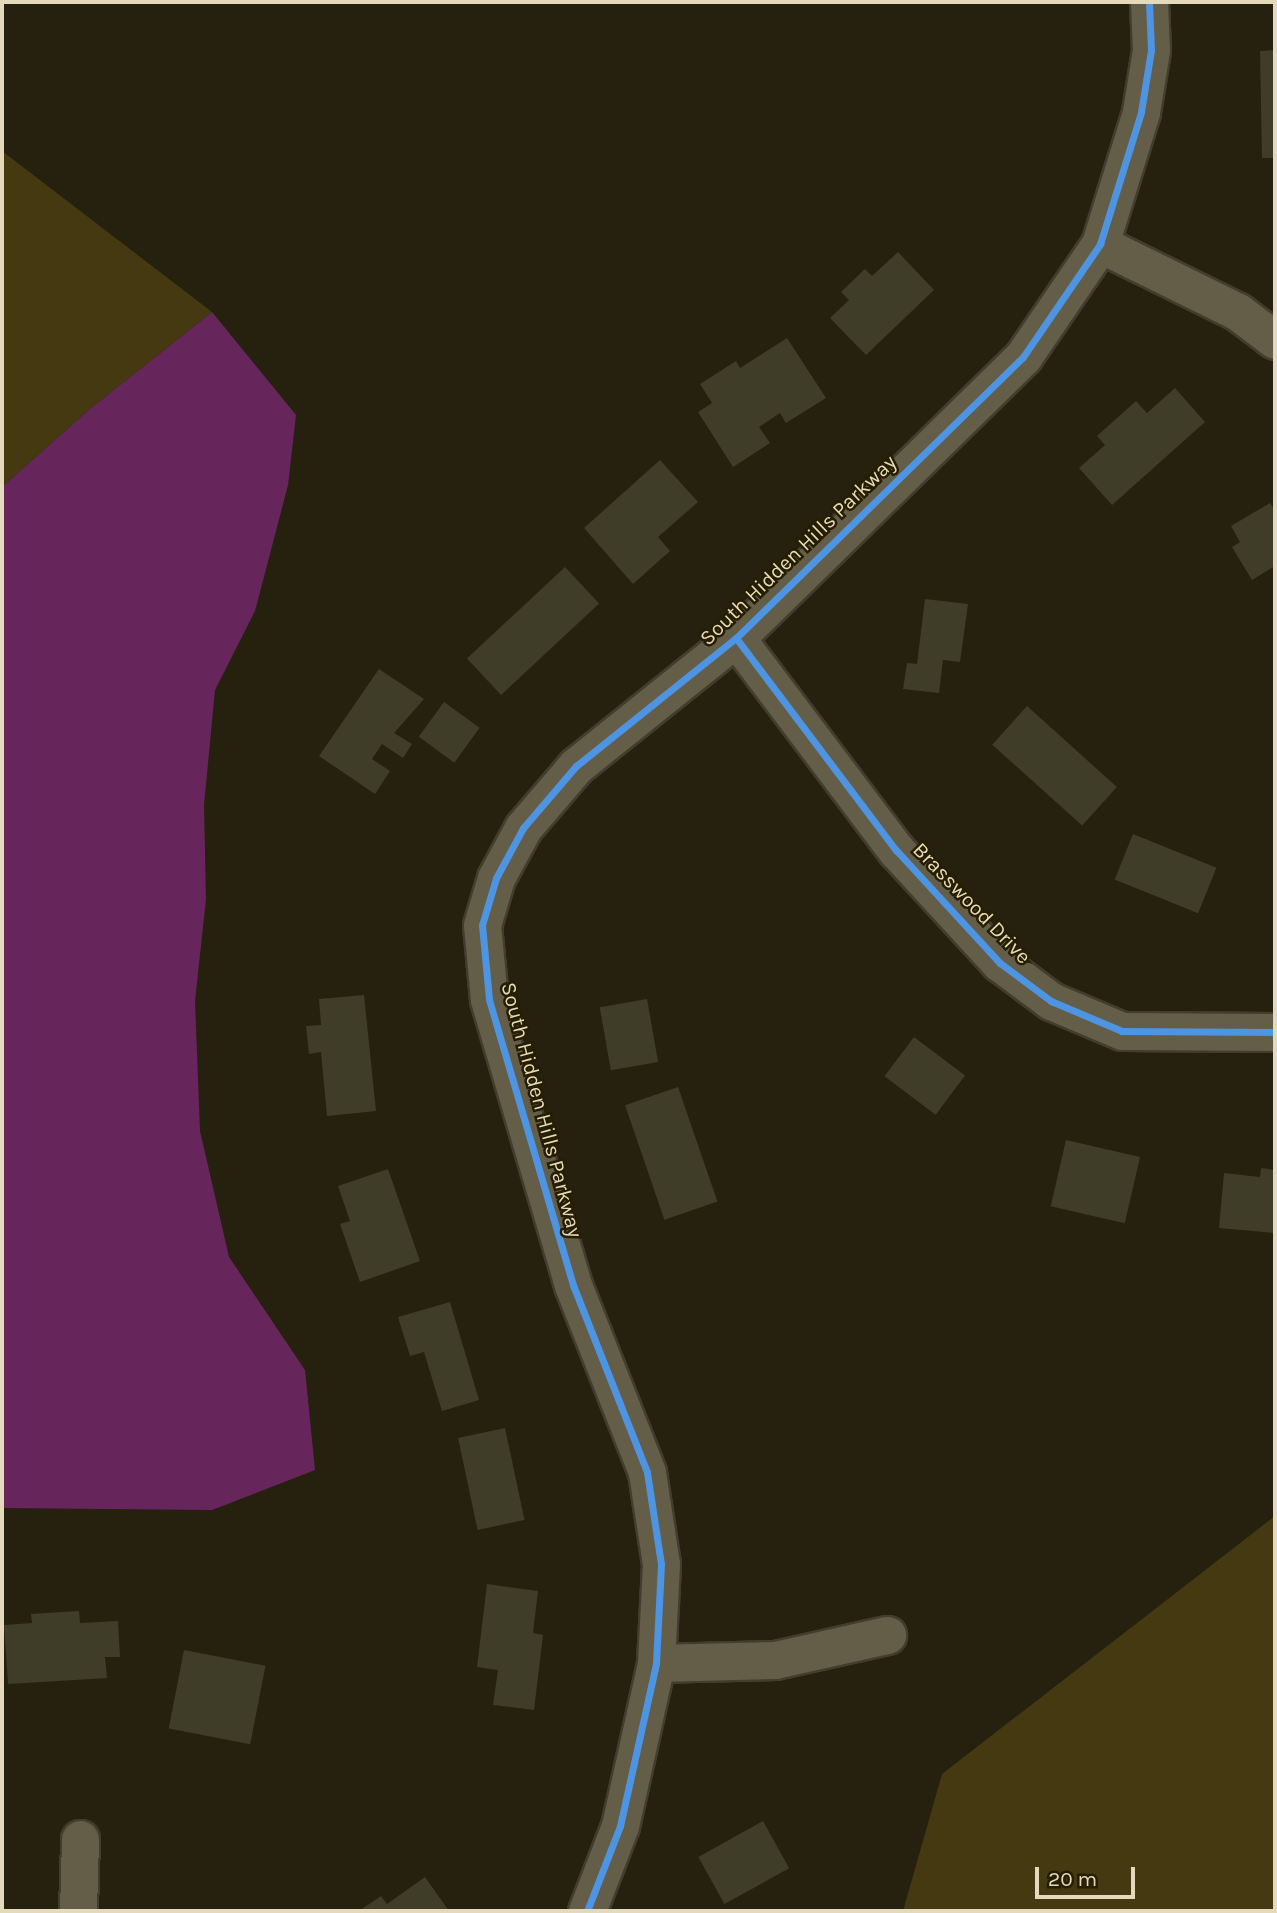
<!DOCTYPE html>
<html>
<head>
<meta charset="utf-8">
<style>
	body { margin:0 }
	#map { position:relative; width:1277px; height:1913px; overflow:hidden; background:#26210e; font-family:Karla,sans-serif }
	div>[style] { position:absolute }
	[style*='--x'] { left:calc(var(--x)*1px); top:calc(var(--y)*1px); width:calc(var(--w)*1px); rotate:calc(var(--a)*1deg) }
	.green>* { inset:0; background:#443911 }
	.water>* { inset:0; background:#66265c }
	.building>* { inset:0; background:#3f3c28; transform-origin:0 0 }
	.roads { filter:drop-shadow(2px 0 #423d2e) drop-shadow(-2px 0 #423d2e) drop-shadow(0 2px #423d2e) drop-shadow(0 -2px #423d2e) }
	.street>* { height:37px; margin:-18.5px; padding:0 18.5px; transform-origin:18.5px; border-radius:18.5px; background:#645d48 }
	.cycleway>* { height:7px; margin:-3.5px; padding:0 3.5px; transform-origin:3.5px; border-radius:3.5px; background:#4d94e3 }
	span { translate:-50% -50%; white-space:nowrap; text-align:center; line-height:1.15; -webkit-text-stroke:5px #271d00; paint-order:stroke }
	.street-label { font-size:21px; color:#e4dabb }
	.frame { position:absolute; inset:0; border:4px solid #e4dabb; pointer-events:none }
	.scale { position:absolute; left:1035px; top:1867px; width:100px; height:32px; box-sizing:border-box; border:4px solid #e4dabb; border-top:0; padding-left:9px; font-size:21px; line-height:24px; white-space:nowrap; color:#e4dabb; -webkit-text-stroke:5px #271d00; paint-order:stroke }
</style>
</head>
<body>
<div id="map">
	<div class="green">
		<i style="clip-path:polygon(2px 151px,212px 312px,91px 408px,2px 487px)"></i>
		<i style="clip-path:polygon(1275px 1516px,1275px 1911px,903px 1911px,942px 1774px)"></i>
	</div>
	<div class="water">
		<i style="clip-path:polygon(212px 312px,296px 415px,288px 485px,255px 611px,215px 690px,204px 805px,206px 899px,195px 1001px,200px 1131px,229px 1257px,305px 1370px,315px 1470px,212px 1510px,2px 1508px,2px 487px,91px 408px)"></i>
	</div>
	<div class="building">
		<i style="clip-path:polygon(1275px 50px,1275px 158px,1262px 158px,1260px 51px)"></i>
		<i style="clip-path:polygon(898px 252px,934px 290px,866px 355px,830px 318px,849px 300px,841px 292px,865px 269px,872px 276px)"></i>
		<i style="clip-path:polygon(787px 338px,826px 398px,786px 423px,780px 413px,759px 427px,770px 443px,733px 467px,698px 412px,712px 403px,700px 384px,736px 361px,740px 368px)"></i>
		<i style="clip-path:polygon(1175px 388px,1205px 422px,1112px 505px,1079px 468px,1105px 445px,1097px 436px,1136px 401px,1147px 413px)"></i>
		<i style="clip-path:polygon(660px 460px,698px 502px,658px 537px,670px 551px,633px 584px,584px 528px)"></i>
		<i style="clip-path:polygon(1270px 503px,1275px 511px,1275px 566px,1252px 580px,1232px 547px,1240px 542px,1231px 526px)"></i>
		<i style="left:565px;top:567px;width:50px;height:134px;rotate:47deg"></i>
		<i style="clip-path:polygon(925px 599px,968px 604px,960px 662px,943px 660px,939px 693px,903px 689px,907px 663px,917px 664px)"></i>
		<i style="clip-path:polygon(379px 669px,424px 699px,394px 733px,412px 744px,403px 758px,382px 744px,372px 759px,390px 771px,375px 794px,319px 756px)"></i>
		<i style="left:444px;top:702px;width:44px;height:43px;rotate:36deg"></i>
		<i style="left:1027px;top:706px;width:121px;height:52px;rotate:42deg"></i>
		<i style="left:1133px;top:834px;width:90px;height:49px;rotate:22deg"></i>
		<i style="clip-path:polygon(364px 995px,376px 1111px,327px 1116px,321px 1052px,309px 1054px,306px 1026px,321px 1025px,319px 999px)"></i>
		<i style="left:647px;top:999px;width:64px;height:48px;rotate:80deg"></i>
		<i style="left:914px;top:1037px;width:64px;height:49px;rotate:37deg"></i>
		<i style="left:678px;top:1087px;width:121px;height:56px;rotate:71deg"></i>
		<i style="left:1066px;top:1140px;width:76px;height:68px;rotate:13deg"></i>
		<i style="clip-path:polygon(1261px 1168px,1275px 1170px,1275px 1233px,1219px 1228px,1224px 1173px,1260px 1177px)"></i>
		<i style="clip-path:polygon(388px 1169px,420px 1261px,360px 1282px,340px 1224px,350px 1221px,338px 1186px)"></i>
		<i style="clip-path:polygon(450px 1302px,479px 1400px,442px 1411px,424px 1352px,410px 1356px,398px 1317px)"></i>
		<i style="left:505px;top:1428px;width:94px;height:48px;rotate:78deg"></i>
		<i style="clip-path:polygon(487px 1584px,538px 1591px,533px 1633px,543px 1635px,534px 1710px,493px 1705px,498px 1670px,477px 1667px)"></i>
		<i style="clip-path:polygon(79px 1611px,80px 1623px,118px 1621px,120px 1657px,105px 1657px,107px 1678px,8px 1684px,4px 1625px,32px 1623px,31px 1614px)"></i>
		<i style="left:184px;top:1650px;width:83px;height:80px;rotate:11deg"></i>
		<i style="left:763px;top:1821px;width:54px;height:74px;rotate:61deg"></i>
		<i style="clip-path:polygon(425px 1877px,449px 1911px,359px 1911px,381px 1896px,387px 1904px)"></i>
	</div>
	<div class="roads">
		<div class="street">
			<i style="--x:1100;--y:244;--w:154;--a:26.2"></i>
			<i style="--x:1238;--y:312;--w:46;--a:37.1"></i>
			<i style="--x:736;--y:638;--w:266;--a:53"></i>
			<i style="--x:896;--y:850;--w:154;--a:47.4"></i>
			<i style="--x:1000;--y:963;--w:64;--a:36.7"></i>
			<i style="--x:1051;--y:1001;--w:77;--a:22.9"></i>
			<i style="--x:1122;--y:1031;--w:153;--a:0.4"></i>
			<i style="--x:656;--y:1663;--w:119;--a:-1.4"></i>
			<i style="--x:775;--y:1660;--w:115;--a:-12.6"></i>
			<i style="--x:78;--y:1911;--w:72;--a:-88.4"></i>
			<i style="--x:587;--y:1911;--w:91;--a:-68.8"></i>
			<i style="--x:620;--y:1826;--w:167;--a:-77.5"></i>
			<i style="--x:656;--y:1663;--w:99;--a:-87.1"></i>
			<i style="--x:661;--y:1564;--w:93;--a:-98.7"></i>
			<i style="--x:647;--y:1472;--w:201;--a:-111.6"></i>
			<i style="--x:573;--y:1285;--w:298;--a:-106.4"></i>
			<i style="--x:489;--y:999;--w:74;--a:-95.4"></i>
			<i style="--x:482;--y:925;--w:49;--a:-73.4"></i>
			<i style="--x:496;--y:878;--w:57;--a:-61.6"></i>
			<i style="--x:523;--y:828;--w:82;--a:-49.5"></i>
			<i style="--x:576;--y:766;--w:205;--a:-38.7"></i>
			<i style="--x:736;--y:638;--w:402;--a:-44.4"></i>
			<i style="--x:1023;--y:357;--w:137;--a:-55.7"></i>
			<i style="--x:1100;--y:244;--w:138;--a:-72.7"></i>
			<i style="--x:1141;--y:112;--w:63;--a:-80.8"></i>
			<i style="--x:1151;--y:50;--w:48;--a:-92.4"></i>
		</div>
	</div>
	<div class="cycleway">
		<i style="--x:736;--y:638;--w:266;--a:53"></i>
		<i style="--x:896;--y:850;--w:154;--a:47.4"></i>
		<i style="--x:1000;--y:963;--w:64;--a:36.7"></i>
		<i style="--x:1051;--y:1001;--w:77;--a:22.9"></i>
		<i style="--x:1122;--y:1031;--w:153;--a:0.4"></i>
		<i style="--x:587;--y:1911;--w:91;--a:-68.8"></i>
		<i style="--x:620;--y:1826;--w:167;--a:-77.5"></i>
		<i style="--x:656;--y:1663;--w:99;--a:-87.1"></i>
		<i style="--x:661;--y:1564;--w:93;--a:-98.7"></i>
		<i style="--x:647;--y:1472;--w:201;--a:-111.6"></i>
		<i style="--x:573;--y:1285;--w:298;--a:-106.4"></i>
		<i style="--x:489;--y:999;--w:74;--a:-95.4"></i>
		<i style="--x:482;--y:925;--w:49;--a:-73.4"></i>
		<i style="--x:496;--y:878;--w:57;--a:-61.6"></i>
		<i style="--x:523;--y:828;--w:82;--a:-49.5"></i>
		<i style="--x:576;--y:766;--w:205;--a:-38.7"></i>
		<i style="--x:736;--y:638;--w:402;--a:-44.4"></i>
		<i style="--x:1023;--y:357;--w:137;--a:-55.7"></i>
		<i style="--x:1100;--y:244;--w:138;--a:-72.7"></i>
		<i style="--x:1141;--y:112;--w:63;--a:-80.8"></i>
		<i style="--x:1151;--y:50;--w:48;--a:-92.4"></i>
	</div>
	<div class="street-label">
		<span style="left:798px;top:550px;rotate:-44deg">South Hidden Hills Parkway</span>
		<span style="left:972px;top:903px;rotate:46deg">Brasswood Drive</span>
		<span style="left:542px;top:1110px;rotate:75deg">South Hidden Hills Parkway</span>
	</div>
	<div class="frame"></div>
	<div class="scale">20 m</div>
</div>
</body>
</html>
